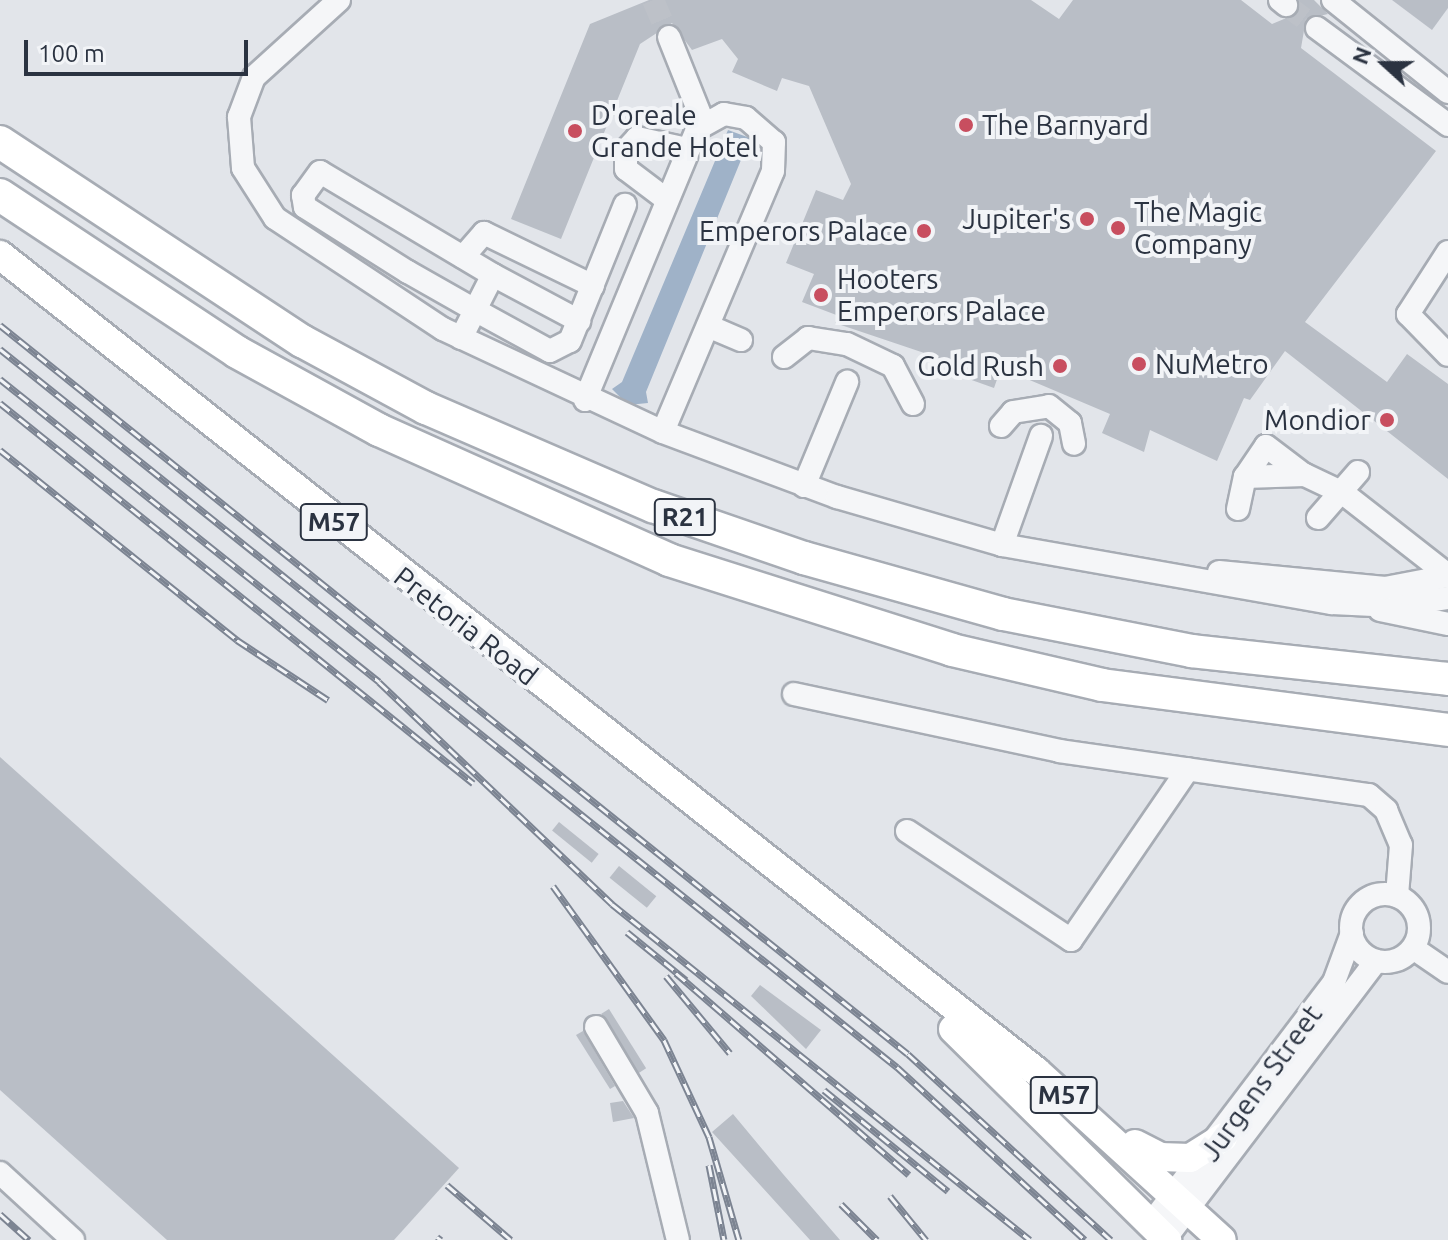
<!DOCTYPE html>
<html>
<head>
<meta charset="utf-8">
<style>
	body { margin:0 }
	#map { position:relative; width:1448px; height:1240px; overflow:hidden; background:#e2e5ea; font-family:Ubuntu,sans-serif }
	div>[style] { position:absolute }
	[style*='--x'] { left:calc(var(--x)*1px); top:calc(var(--y)*1px); width:calc(var(--w)*1px); rotate:calc(var(--a)*1deg) }
	.water>* { inset:0; background:#9fb2c8 }
	.building>* { inset:0; background:#b9bec6; transform-origin:0 0 }
	.minor-tunnel>* { height:22px; margin-top:-11px; transform-origin:0; background:repeating-linear-gradient(90deg,#bdc1c8 0 22px,transparent 0 33px) }
	.roads { filter:drop-shadow(2px 0 #a7acb4) drop-shadow(-2px 0 #a7acb4) drop-shadow(0 2px #a7acb4) drop-shadow(0 -2px #a7acb4) }
	.minor>* { height:22px; margin:-11px; padding:0 11px; transform-origin:11px; border-radius:11px; background:#f5f6f8 }
	.minor>.ring { margin:-11px; padding:0; box-sizing:content-box; background:none; border:22px solid #f5f6f8; border-radius:50% }
	.major>* { height:28px; margin:-14px; padding:0 14px; transform-origin:14px; border-radius:14px; background:#fff }
	.highway>* { height:32px; margin:-16px; padding:0 16px; transform-origin:16px; border-radius:16px; background:#fff }
	.rail>* { height:7px; margin-top:-3.5px; transform-origin:0; background:repeating-linear-gradient(90deg,#f2f4f7 0 12px,#7c8492 0 24px); box-sizing:border-box; border-block:2px solid #7c8492 }
	.dots>* { width:22px; height:22px; translate:-50% -50%; box-sizing:border-box; border:4px solid #f2f4f7; border-radius:50% }
	span { translate:-50% -50%; white-space:nowrap; text-align:center; line-height:1.15; -webkit-text-stroke:8px #f2f4f7; paint-order:stroke }
	.shield-label span { padding:2px 6px; background:#f2f4f7; border:2px solid; border-radius:6px; -webkit-text-stroke-width:0 }
	.shield-label { font-size:26px; color:#2b3341; font-weight:700 }
	.poi-label { font-size:28px; color:#2b3341 }
	.left { translate:0 -50%; text-align:left }
	.right { translate:-100% -50%; text-align:right }
	.street-label { font-size:28px; color:#2b3341 }
	.north { position:absolute; left:1344px; top:24px; width:80px; height:80px; -webkit-text-stroke:6px #f2f4f7; paint-order:stroke; rotate:291deg; font-size:22px; font-weight:700; line-height:32px; text-align:center; color:#2b3341 }
	.north::after { content:''; display:block; margin:auto; width:28px; height:36px; background:#2b3341; clip-path:polygon(50% 0,100% 100%,50% 72%,0 100%) }
	.scale { position:absolute; left:24px; top:40px; width:224px; height:36px; box-sizing:border-box; border:4px solid #2b3341; border-top:0; padding-left:10px; font-size:24px; line-height:28px; white-space:nowrap; color:#2b3341; -webkit-text-stroke:6px #f2f4f7; paint-order:stroke }
</style>
</head>
<body>
<div id="map">
	<div class="water">
		<i style="clip-path:polygon(728px 130px,750px 138px,646px 392px,648px 403px,628px 405px,612px 389px,622px 382px)"></i>
	</div>
	<div class="building">
		<i style="clip-path:polygon(649px 0,1031px 0,1059px 19px,1073px 0,1241px 0,1272px 24px,1296px 14px,1299px 0,1314px 0,1328px 14px,1306px 19px,1301px 48px,1436px 151px,1305px 322px,1387px 382px,1407px 354px,1448px 384px,1448px 479px,1285px 351px,1250px 400px,1244px 398px,1217px 461px,1150px 430px,1144px 452px,1102px 433px,1110px 414px,1001px 368px,994px 388px,952px 373px,957px 364px,835px 323px,839px 316px,802px 302px,814px 274px,786px 263px,816px 190px,843px 200px,851px 184px,809px 86px,782px 78px,777px 91px,732px 72px,738px 59px,722px 39px,692px 50px,672px 23px,640px 44px,561px 239px,511px 219px,590px 24px)"></i>
		<i style="clip-path:polygon(1392px 0,1448px 0,1448px 8px,1432px 30px)"></i>
		<i style="clip-path:polygon(0 757px,459px 1168px,394px 1240px,167px 1240px,0 1090px)"></i>
		<i style="left:559px;top:822px;width:51px;height:11px;rotate:39deg"></i>
		<i style="left:619px;top:866px;width:48px;height:15px;rotate:39deg"></i>
		<i style="clip-path:polygon(760px 985px,821px 1030px,806px 1049px,751px 996px)"></i>
		<i style="left:609px;top:1009px;width:70px;height:9px;rotate:58deg"></i>
		<i style="clip-path:polygon(583px 1031px,615px 1086px,610px 1089px,576px 1035px)"></i>
		<i style="clip-path:polygon(623px 1101px,634px 1118px,613px 1122px,610px 1103px)"></i>
		<i style="clip-path:polygon(733px 1114px,783px 1174px,840px 1240px,810px 1240px,712px 1132px)"></i>
	</div>
	<div class="minor-tunnel">
		<i style="--x:653;--y:0;--w:40;--a:66.6"></i>
		<i style="--x:1286;--y:5;--w:39;--a:37"></i>
	</div>
	<div class="roads">
		<div class="minor">
			<i style="--x:339;--y:0;--w:115;--a:137.8"></i>
			<i style="--x:254;--y:77;--w:43;--a:110.6"></i>
			<i style="--x:239;--y:117;--w:51;--a:85.5"></i>
			<i style="--x:243;--y:168;--w:59;--a:57.4"></i>
			<i style="--x:275;--y:218;--w:201;--a:33.5"></i>
			<i style="--x:443;--y:329;--w:243;--a:25.1"></i>
			<i style="--x:663;--y:432;--w:186;--a:20.5"></i>
			<i style="--x:837;--y:497;--w:172;--a:16.2"></i>
			<i style="--x:1002;--y:545;--w:335;--a:10"></i>
			<i style="--x:1332;--y:603;--w:62;--a:2.8"></i>
			<i style="--x:1394;--y:606;--w:55;--a:-8.4"></i>
			<i style="--x:1280;--y:0;--w:8;--a:40"></i>
			<i style="--x:1333;--y:0;--w:147;--a:38.7"></i>
			<i style="--x:1317;--y:28;--w:163;--a:36.5"></i>
			<i style="--x:669;--y:37;--w:92;--a:68.2"></i>
			<i style="--x:667;--y:200;--w:51;--a:-142.9"></i>
			<i style="--x:626;--y:169;--w:19;--a:-90"></i>
			<i style="--x:626;--y:150;--w:16;--a:-47"></i>
			<i style="--x:637;--y:138;--w:51;--a:12.4"></i>
			<i style="--x:1448;--y:252;--w:74;--a:122.8"></i>
			<i style="--x:1408;--y:314;--w:57;--a:45.7"></i>
			<i style="--x:463;--y:257;--w:32;--a:-49"></i>
			<i style="--x:484;--y:233;--w:121;--a:25.9"></i>
			<i style="--x:493;--y:275;--w:98;--a:28.1"></i>
			<i style="--x:708;--y:326;--w:36;--a:23"></i>
			<i style="--x:461;--y:338;--w:31;--a:-63"></i>
			<i style="--x:475;--y:310;--w:39;--a:-63"></i>
			<i style="--x:493;--y:275;--w:201;--a:-149.2"></i>
			<i style="--x:320;--y:172;--w:29;--a:126"></i>
			<i style="--x:303;--y:195;--w:12;--a:81"></i>
			<i style="--x:305;--y:207;--w:122;--a:32.3"></i>
			<i style="--x:408;--y:272;--w:77;--a:29.6"></i>
			<i style="--x:475;--y:310;--w:85;--a:28.7"></i>
			<i style="--x:550;--y:351;--w:22;--a:-27"></i>
			<i style="--x:570;--y:341;--w:147;--a:-68"></i>
			<i style="--x:784;--y:357;--w:31;--a:-38"></i>
			<i style="--x:808;--y:338;--w:39;--a:9"></i>
			<i style="--x:847;--y:344;--w:51;--a:25.6"></i>
			<i style="--x:893;--y:366;--w:43;--a:62.2"></i>
			<i style="--x:585;--y:400;--w:293;--a:-67.5"></i>
			<i style="--x:697;--y:129;--w:31;--a:-29"></i>
			<i style="--x:724;--y:114;--w:22;--a:10"></i>
			<i style="--x:746;--y:118;--w:37;--a:41"></i>
			<i style="--x:774;--y:142;--w:29;--a:92"></i>
			<i style="--x:773;--y:171;--w:283;--a:112.9"></i>
			<i style="--x:1001;--y:426;--w:18;--a:-49"></i>
			<i style="--x:1013;--y:412;--w:36;--a:-9"></i>
			<i style="--x:1049;--y:406;--w:27;--a:39"></i>
			<i style="--x:1070;--y:423;--w:21;--a:79"></i>
			<i style="--x:1245;--y:477;--w:60;--a:-1.9"></i>
			<i style="--x:1305;--y:475;--w:42;--a:25.3"></i>
			<i style="--x:1343;--y:493;--w:133;--a:38"></i>
			<i style="--x:804;--y:486;--w:113;--a:-67.5"></i>
			<i style="--x:1238;--y:509;--w:33;--a:-78"></i>
			<i style="--x:1245;--y:477;--w:37;--a:-56"></i>
			<i style="--x:1266;--y:446;--w:48;--a:37.3"></i>
			<i style="--x:1318;--y:518;--w:61;--a:-49"></i>
			<i style="--x:1002;--y:545;--w:116;--a:-70.3"></i>
			<i style="--x:1219;--y:572;--w:167;--a:5.5"></i>
			<i style="--x:1385;--y:588;--w:64;--a:-10.8"></i>
			<i style="--x:1380;--y:610;--w:69;--a:11.6"></i>
			<i style="--x:794;--y:694;--w:271;--a:12.1"></i>
			<i style="--x:1059;--y:751;--w:313;--a:8.1"></i>
			<i style="--x:1369;--y:795;--w:23;--a:41"></i>
			<i style="--x:1386;--y:810;--w:38;--a:67"></i>
			<i style="--x:1401;--y:845;--w:51;--a:94.5"></i>
			<i style="--x:907;--y:831;--w:197;--a:33.6"></i>
			<i style="--x:1071;--y:940;--w:207;--a:-55.6"></i>
			<i class="ring" style="left:1351px;top:894px;width:46px;height:46px"></i>
			<i style="--x:1413;--y:948;--w:42;--a:34.4"></i>
			<i style="--x:596;--y:1027;--w:100;--a:59.3"></i>
			<i style="--x:647;--y:1113;--w:131;--a:76.3"></i>
			<i style="--x:0;--y:1173;--w:99;--a:42.5"></i>
			<i style="--x:1152;--y:1222;--w:301;--a:-52.8"></i>
			<i style="--x:1334;--y:982;--w:52;--a:-69.8"></i>
			<i style="--x:1165;--y:1239;--w:349;--a:-52.8"></i>
		</div>
		<div class="major">
			<i style="--x:0;--y:255;--w:1319;--a:38.23"></i>
			<i style="--x:1036;--y:1071;--w:251;--a:42.3"></i>
			<i style="--x:953;--y:1029;--w:301;--a:44.6"></i>
			<i style="--x:1135;--y:1144;--w:28;--a:27"></i>
			<i style="--x:1160;--y:1157;--w:30;--a:2"></i>
			<i style="--x:1190;--y:1158;--w:39;--a:-32"></i>
		</div>
		<div class="highway">
			<i style="--x:0;--y:142;--w:362;--a:33.4"></i>
			<i style="--x:302;--y:341;--w:141;--a:28.4"></i>
			<i style="--x:426;--y:408;--w:247;--a:23.4"></i>
			<i style="--x:653;--y:506;--w:160;--a:19"></i>
			<i style="--x:804;--y:558;--w:207;--a:15.7"></i>
			<i style="--x:1003;--y:614;--w:192;--a:11.1"></i>
			<i style="--x:1191;--y:651;--w:259;--a:6.2"></i>
			<i style="--x:0;--y:195;--w:284;--a:33.5"></i>
			<i style="--x:237;--y:352;--w:162;--a:28.8"></i>
			<i style="--x:379;--y:430;--w:318;--a:24.1"></i>
			<i style="--x:669;--y:560;--w:297;--a:17.6"></i>
			<i style="--x:952;--y:650;--w:154;--a:13.1"></i>
			<i style="--x:1102;--y:685;--w:349;--a:7.4"></i>
		</div>
	</div>
	<div class="rail">
		<i style="--x:0;--y:325;--w:1164;--a:38.76"></i>
		<i style="--x:908;--y:1054;--w:275;--a:42.5"></i>
		<i style="--x:0;--y:349;--w:1149;--a:38.68"></i>
		<i style="--x:897;--y:1067;--w:255;--a:42.6"></i>
		<i style="--x:0;--y:379;--w:485;--a:38.6"></i>
		<i style="--x:379;--y:682;--w:322;--a:43.6"></i>
		<i style="--x:612;--y:904;--w:536;--a:38.79"></i>
		<i style="--x:0;--y:403;--w:607;--a:38.78"></i>
		<i style="--x:0;--y:450;--w:304;--a:38.7"></i>
		<i style="--x:237;--y:640;--w:109;--a:33.4"></i>
		<i style="--x:553;--y:886;--w:190;--a:54.2"></i>
		<i style="--x:664;--y:1040;--w:107;--a:65.1"></i>
		<i style="--x:709;--y:1137;--w:107;--a:73.8"></i>
		<i style="--x:627;--y:932;--w:76;--a:39.1"></i>
		<i style="--x:676;--y:973;--w:308;--a:40.9"></i>
		<i style="--x:666;--y:976;--w:100;--a:50.3"></i>
		<i style="--x:824;--y:1090;--w:160;--a:39.2"></i>
		<i style="--x:709;--y:1165;--w:76;--a:78.7"></i>
		<i style="--x:447;--y:1185;--w:84;--a:40.7"></i>
		<i style="--x:890;--y:1196;--w:57;--a:50.7"></i>
		<i style="--x:841;--y:1204;--w:51;--a:45"></i>
		<i style="--x:0;--y:1214;--w:39;--a:42"></i>
		<i style="--x:437;--y:1237;--w:5;--a:37"></i>
	</div>
	<div class="dots">
		<i style="left:966px;top:125px;background:#c84e5f"></i>
		<i style="left:575px;top:131px;background:#c84e5f"></i>
		<i style="left:1087px;top:219px;background:#c84e5f"></i>
		<i style="left:1118px;top:228px;background:#c84e5f"></i>
		<i style="left:924px;top:231px;background:#c84e5f"></i>
		<i style="left:821px;top:295px;background:#c84e5f"></i>
		<i style="left:1139px;top:364px;background:#c84e5f"></i>
		<i style="left:1060px;top:366px;background:#c84e5f"></i>
		<i style="left:1387px;top:420px;background:#c84e5f"></i>
	</div>
	<div class="shield-label">
		<span style="left:685px;top:517px">R21</span>
		<span style="left:334px;top:522px">M57</span>
		<span style="left:1064px;top:1095px">M57</span>
	</div>
	<div class="poi-label">
		<span class="left" style="left:591px;top:131px">D'oreale<br>Grande Hotel</span>
		<span class="left" style="left:982px;top:125px">The Barnyard</span>
		<span class="left" style="left:1134px;top:228px">The Magic<br>Company</span>
		<span class="right" style="left:1071px;top:219px">Jupiter's</span>
		<span class="right" style="left:908px;top:231px">Emperors Palace</span>
		<span class="left" style="left:837px;top:295px">Hooters<br>Emperors Palace</span>
		<span class="left" style="left:1155px;top:364px">NuMetro</span>
		<span class="right" style="left:1044px;top:366px">Gold Rush</span>
		<span class="right" style="left:1371px;top:420px">Mondior</span>
	</div>
	<div class="street-label">
		<span style="left:466px;top:626px;rotate:38deg">Pretoria Road</span>
		<span style="left:1261px;top:1083px;rotate:-54deg">Jurgens Street</span>
	</div>
	<div class="north">N</div>
	<div class="scale">100 m</div>
</div>
</body>
</html>
